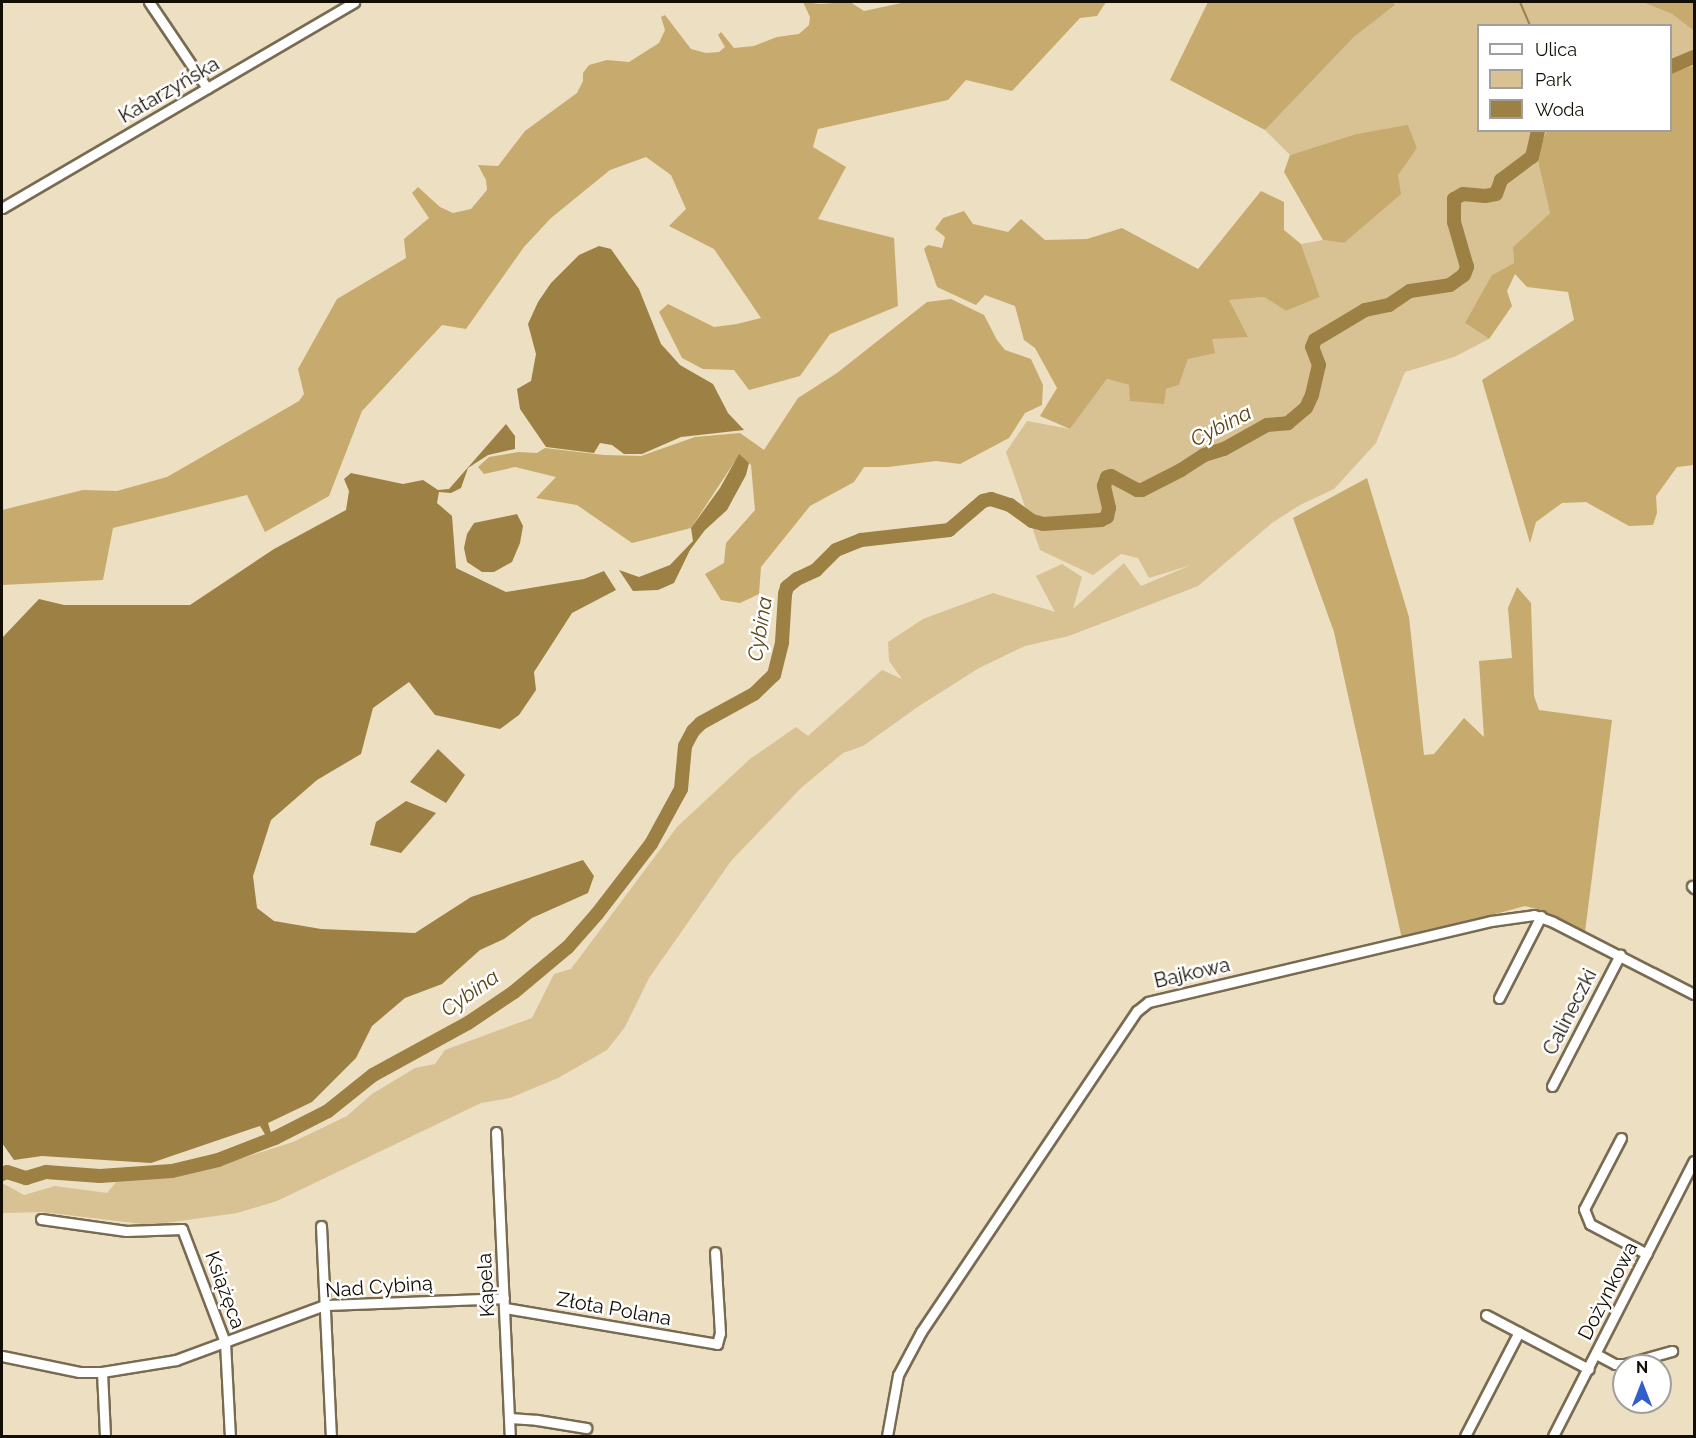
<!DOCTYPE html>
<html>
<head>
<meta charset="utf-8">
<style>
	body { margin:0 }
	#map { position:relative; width:1696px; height:1438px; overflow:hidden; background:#eddfc2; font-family:Raleway,sans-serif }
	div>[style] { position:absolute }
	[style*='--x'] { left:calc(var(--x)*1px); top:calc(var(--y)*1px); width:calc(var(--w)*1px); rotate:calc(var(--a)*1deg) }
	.green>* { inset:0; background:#d8c192 }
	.forest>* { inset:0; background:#c7aa6d }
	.water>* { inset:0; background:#9c8044 }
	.stream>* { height:2px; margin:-1px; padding:0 1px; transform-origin:1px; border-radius:1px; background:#9c8044 }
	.river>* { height:14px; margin:-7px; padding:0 7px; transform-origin:7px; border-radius:7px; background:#9c8044 }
	.roads { filter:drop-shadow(2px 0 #786b51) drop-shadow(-2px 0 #786b51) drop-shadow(0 2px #786b51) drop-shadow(0 -2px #786b51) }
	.street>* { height:9px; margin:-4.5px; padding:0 4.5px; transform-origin:4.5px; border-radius:4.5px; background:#fff }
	span { translate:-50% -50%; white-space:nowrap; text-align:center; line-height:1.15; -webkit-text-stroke:5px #fff; paint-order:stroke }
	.street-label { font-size:20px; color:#130e05 }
	.water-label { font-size:21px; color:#5b4617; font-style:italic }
	.frame { position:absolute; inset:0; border:3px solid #130e05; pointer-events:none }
	.legend { position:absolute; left:1477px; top:24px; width:195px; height:108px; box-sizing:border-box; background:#fff; border:2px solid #a19f9b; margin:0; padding:8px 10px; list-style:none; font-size:18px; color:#130e05 }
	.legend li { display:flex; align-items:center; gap:12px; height:30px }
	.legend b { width:30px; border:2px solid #a19f9b }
	.north { position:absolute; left:1612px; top:1354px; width:60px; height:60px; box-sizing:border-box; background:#fff; border:2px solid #a19f9b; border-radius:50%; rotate:0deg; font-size:16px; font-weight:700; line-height:24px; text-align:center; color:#130e05 }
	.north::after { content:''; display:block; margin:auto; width:21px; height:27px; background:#325dcd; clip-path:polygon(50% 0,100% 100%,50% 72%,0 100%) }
</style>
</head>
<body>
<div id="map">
	<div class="green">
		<i style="clip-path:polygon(1393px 2px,1642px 2px,1672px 14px,1694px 31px,1694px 66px,1671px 72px,1670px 26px,1478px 26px,1478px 130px,1547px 131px,1536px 153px,1550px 213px,1513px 247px,1514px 263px,1492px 275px,1466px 324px,1489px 339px,1454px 357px,1405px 372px,1376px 443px,1334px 489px,1300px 505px,1272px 523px,1198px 586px,1069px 636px,1025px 646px,979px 668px,919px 706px,863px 746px,843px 753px,801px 788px,731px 861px,649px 978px,625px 1027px,607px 1050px,558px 1078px,510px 1098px,481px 1103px,277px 1201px,237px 1213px,151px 1225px,42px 1212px,2px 1213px,2px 1183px,24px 1195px,55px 1186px,107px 1193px,116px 1182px,205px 1170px,293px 1142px,347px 1116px,372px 1094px,415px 1068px,435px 1064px,445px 1050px,532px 1018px,554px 974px,571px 969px,677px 827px,707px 799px,750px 759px,796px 727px,808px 736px,882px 670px,902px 679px,889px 661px,888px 642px,923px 619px,993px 593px,1055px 612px,1036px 576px,1062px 564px,1082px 577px,1073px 609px,1124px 563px,1141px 586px,1191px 565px,1149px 578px,1138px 558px,1121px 554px,1093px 575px,1040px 550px,1006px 452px,1027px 421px,1070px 429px,1107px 379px,1129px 385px,1166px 389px,1179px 385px,1188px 359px,1212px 339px,1228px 300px,1264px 297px,1286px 311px,1320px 297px,1301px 244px,1323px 240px,1344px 243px,1417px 148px,1408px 126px,1356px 134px,1290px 155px,1265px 130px,1354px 37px,1395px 5px)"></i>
	</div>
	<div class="forest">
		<i style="clip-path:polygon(803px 2px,820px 4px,850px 2px,864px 11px,906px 2px,1106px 2px,1097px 16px,1080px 18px,1012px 91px,966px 80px,948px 100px,818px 129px,813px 147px,846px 167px,818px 219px,894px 238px,898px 306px,830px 334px,800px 376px,749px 390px,734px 370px,703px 369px,682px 358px,659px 312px,668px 304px,714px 327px,737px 324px,761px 318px,714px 249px,669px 226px,686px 209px,671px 175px,646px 157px,610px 170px,551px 218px,524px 247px,466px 329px,442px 325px,362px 411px,329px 496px,265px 532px,247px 495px,113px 528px,103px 580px,2px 585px,2px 510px,83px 490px,117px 491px,167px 477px,299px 401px,304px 394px,298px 369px,337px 299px,406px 258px,404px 239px,429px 218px,412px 193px,418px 187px,440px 207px,453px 213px,471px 209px,487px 190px,486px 180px,478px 165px,498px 166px,525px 131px,577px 93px,583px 81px,583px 73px,589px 65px,607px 60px,629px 62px,659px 43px,665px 30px,661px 17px,665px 15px,691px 49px,706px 53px,719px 52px,725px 47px,718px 35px,721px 32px,734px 48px,754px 46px,777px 37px,799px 34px,809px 25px,810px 17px)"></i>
		<i style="clip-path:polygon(1208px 2px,1393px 2px,1395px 5px,1354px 37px,1265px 130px,1170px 80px)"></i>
		<i style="clip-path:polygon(1642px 2px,1694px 2px,1694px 31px,1672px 14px)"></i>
		<i style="clip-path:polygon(1694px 66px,1694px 465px,1677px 467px,1656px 496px,1657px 513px,1653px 525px,1629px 526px,1586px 502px,1562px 503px,1536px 522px,1530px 543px,1482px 380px,1574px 320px,1568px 292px,1527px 287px,1515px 274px,1507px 291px,1512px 306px,1489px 339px,1465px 323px,1492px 275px,1514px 263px,1513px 247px,1550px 213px,1536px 153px,1547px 131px,1670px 130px,1671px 72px)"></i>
		<i style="clip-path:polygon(1408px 125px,1417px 148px,1398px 175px,1401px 194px,1344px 243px,1323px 240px,1284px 172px,1290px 155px,1356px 134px)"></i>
		<i style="clip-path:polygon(1261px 191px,1284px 202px,1284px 230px,1301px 244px,1320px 297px,1286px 311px,1264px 297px,1229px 300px,1248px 337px,1212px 339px,1215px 353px,1188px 359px,1179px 385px,1166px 389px,1164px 404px,1130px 401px,1129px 385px,1107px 379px,1070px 429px,1040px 416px,1057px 388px,1035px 348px,1024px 340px,1015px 306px,985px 295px,976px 305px,937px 287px,924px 249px,928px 245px,942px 248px,945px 237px,935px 229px,943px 218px,964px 211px,973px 224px,1008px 232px,1021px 219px,1045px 240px,1087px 239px,1122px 228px,1198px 269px)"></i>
		<i style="clip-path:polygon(951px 299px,984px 315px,997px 340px,1005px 350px,1031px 359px,1043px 385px,1042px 405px,1025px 413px,1009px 438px,960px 464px,936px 461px,888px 467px,864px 467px,854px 482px,810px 506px,761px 567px,759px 594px,740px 603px,721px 600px,705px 574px,724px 563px,726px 543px,755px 510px,751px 465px,739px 455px,691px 528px,632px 543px,577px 505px,536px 498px,556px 477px,515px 467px,484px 474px,478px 467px,489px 457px,519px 452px,537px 453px,545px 448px,604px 455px,641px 456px,695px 437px,740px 433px,764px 450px,798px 398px,837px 373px,927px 302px)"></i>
		<i style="clip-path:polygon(1367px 478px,1409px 617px,1424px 755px,1434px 754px,1464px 718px,1484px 737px,1479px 661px,1512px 658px,1508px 608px,1517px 587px,1531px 603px,1534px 696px,1539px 710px,1612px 720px,1585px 932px,1540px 910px,1525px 906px,1402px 939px,1334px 632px,1293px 518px)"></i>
	</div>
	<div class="water">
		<i style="clip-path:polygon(599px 246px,611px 249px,639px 289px,661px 344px,680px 365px,713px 384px,728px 413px,744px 430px,681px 437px,642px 454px,624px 454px,612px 445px,600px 443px,594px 453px,546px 447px,520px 409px,517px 389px,531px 381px,536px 354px,528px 324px,538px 302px,551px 283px,579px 255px)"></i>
		<i style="clip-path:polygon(506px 424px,515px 436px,515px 449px,488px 455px,468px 468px,461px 488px,451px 493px,439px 492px,437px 503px,452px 516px,456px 568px,506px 592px,584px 579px,604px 571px,616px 590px,572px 613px,534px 672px,536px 690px,519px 715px,500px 729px,435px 715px,409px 682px,373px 708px,361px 754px,317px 780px,271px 820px,253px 876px,257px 908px,274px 921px,321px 929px,415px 933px,471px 897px,583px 860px,594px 876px,588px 893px,532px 918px,504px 939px,480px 950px,442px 984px,405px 998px,372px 1026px,356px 1058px,312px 1102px,268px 1123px,271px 1133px,266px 1136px,260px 1126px,151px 1163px,42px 1156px,14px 1160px,2px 1143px,2px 638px,39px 599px,64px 605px,190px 605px,274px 549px,346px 510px,349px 491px,344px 479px,351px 473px,403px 484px,423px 480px,438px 490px,449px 489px)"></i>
		<i style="clip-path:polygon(739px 454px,749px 463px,746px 475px,727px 510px,705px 530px,690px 550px,674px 583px,658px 590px,633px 591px,619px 570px,639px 577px,670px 565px,693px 541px,691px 528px,720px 488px)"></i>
		<i style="clip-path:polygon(517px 514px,523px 526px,520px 543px,512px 562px,494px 572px,482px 572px,467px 562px,464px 548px,467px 534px,474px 523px)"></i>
		<i style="clip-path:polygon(438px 749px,465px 775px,446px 803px,410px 782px)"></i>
		<i style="clip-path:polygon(406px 801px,436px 813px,401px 853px,370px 845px,376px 822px)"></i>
	</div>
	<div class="stream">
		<i style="--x:1520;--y:2;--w:26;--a:67"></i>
	</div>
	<div class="river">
		<i style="--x:1670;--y:67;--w:26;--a:-23"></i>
		<i style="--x:2;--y:1174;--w:5;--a:-22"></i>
		<i style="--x:7;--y:1172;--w:20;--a:18"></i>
		<i style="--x:26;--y:1178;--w:21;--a:-17"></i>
		<i style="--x:46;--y:1172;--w:54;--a:4.2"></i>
		<i style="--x:100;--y:1176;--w:72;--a:-4"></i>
		<i style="--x:172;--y:1171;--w:47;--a:-13.4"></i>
		<i style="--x:218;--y:1160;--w:61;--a:-21.1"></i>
		<i style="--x:275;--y:1138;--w:59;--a:-27"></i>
		<i style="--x:328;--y:1111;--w:58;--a:-38.7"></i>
		<i style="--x:373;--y:1075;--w:108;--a:-28.7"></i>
		<i style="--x:468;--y:1023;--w:55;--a:-34"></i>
		<i style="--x:514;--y:992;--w:70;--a:-39.8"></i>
		<i style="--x:568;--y:947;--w:44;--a:-48.7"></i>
		<i style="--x:597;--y:914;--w:88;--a:-52.4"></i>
		<i style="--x:651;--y:844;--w:63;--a:-61.4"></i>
		<i style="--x:681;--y:789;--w:43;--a:-84.7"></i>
		<i style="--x:685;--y:746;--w:17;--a:-62"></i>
		<i style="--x:693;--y:731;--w:11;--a:-45"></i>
		<i style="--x:701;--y:723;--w:60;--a:-28.7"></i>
		<i style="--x:754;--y:694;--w:28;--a:-44"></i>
		<i style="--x:774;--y:675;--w:34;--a:-76"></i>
		<i style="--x:782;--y:642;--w:48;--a:-86.4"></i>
		<i style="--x:785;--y:594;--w:7;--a:-74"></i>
		<i style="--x:787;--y:587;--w:13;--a:-39"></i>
		<i style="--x:797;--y:579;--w:21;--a:-25"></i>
		<i style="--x:816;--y:570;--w:28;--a:-45"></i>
		<i style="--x:836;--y:550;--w:27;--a:-22"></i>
		<i style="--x:861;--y:540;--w:89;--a:-6.5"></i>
		<i style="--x:949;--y:530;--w:45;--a:-40.5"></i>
		<i style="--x:983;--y:501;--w:8;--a:-14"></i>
		<i style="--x:991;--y:499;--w:20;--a:18"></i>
		<i style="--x:1010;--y:505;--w:27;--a:36"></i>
		<i style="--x:1032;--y:521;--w:11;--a:15"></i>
		<i style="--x:1043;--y:524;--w:58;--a:-3.9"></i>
		<i style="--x:1101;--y:520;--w:7;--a:-27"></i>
		<i style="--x:1107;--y:517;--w:9;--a:-77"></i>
		<i style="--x:1109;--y:508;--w:23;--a:-103"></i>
		<i style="--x:1104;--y:486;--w:9;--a:-72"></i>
		<i style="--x:1107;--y:477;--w:4;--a:-14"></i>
		<i style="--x:1111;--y:476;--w:30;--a:28"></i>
		<i style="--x:1137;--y:490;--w:5;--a:0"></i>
		<i style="--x:1142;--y:490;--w:44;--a:-27.1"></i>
		<i style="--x:1181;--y:470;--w:27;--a:-33"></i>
		<i style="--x:1204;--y:455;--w:21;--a:-17"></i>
		<i style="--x:1224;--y:449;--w:49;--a:-29.2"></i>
		<i style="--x:1267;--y:425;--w:21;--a:-5"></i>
		<i style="--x:1288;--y:423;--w:23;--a:-40"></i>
		<i style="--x:1306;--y:408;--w:14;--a:-65"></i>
		<i style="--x:1312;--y:395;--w:31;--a:-77"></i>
		<i style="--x:1319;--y:365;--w:19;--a:-111"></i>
		<i style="--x:1312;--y:347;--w:8;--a:-67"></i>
		<i style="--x:1315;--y:340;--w:58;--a:-31"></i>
		<i style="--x:1365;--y:310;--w:25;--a:-12"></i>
		<i style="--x:1389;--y:305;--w:25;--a:-34"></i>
		<i style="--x:1410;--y:291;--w:40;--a:-8.5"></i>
		<i style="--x:1450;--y:285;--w:17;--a:-36"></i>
		<i style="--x:1464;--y:275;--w:9;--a:-69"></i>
		<i style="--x:1467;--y:267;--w:47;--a:-106.1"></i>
		<i style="--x:1454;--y:222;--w:23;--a:-90"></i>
		<i style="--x:1454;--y:199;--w:10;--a:-29"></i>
		<i style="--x:1463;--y:194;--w:22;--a:5"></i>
		<i style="--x:1485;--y:196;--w:11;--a:-10"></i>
		<i style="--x:1496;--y:194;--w:15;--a:-70"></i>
		<i style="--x:1501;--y:180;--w:39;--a:-37"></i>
		<i style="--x:1532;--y:157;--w:28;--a:-77"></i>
	</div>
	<div class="roads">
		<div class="street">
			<i style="--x:149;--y:2;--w:104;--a:56"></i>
			<i style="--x:2;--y:208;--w:408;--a:-30.3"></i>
			<i style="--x:1692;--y:886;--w:3;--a:45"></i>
			<i style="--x:1499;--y:998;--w:92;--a:-62.9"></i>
			<i style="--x:1552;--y:1086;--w:148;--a:-62.6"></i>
			<i style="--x:496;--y:1132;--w:304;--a:87.4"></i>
			<i style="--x:1621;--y:1138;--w:80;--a:117.5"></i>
			<i style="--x:1584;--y:1209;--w:16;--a:68"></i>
			<i style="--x:1590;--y:1224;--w:64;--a:27.8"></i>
			<i style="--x:41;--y:1219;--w:86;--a:8"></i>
			<i style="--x:126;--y:1231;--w:56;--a:-2"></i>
			<i style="--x:182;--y:1229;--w:121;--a:69.2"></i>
			<i style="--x:225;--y:1342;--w:94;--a:87"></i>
			<i style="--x:321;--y:1226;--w:210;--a:87.3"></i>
			<i style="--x:505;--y:1308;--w:215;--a:9.6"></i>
			<i style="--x:717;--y:1344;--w:11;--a:-75"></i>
			<i style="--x:720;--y:1333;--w:81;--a:-93.5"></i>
			<i style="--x:1486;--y:1315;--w:116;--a:27.7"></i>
			<i style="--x:1596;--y:1354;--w:21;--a:28"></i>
			<i style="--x:1615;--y:1364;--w:10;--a:0"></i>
			<i style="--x:1625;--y:1364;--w:49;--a:-15.5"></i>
			<i style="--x:2;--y:1356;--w:79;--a:11.7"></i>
			<i style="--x:79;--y:1372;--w:23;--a:0"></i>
			<i style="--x:102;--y:1372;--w:75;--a:-9.2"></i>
			<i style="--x:176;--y:1360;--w:159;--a:-20.3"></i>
			<i style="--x:325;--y:1305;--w:179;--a:-2.2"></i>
			<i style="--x:102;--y:1372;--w:64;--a:87.3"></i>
			<i style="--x:510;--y:1418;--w:27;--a:4"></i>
			<i style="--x:537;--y:1420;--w:50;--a:9.3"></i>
			<i style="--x:887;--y:1436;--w:62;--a:-79.8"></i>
			<i style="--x:898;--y:1375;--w:49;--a:-61.9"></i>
			<i style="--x:921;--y:1332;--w:387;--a:-56.1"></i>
			<i style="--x:1137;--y:1011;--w:14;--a:-39"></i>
			<i style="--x:1148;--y:1002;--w:352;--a:-13.3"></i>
			<i style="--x:1491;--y:921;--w:43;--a:-7.9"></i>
			<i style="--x:1534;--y:915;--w:20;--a:20"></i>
			<i style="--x:1553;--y:922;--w:158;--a:27.1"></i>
			<i style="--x:1465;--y:1436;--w:117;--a:-62.6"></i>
			<i style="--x:1553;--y:1436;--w:309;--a:-62.9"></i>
		</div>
	</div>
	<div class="street-label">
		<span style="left:169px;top:90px;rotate:-30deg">Katarzyńska</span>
		<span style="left:1192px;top:973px;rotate:-13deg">Bajkowa</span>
		<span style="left:1570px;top:1012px;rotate:-63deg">Calineczki</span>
		<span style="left:486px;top:1285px;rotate:-93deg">Kapela</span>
		<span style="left:379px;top:1287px;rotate:-4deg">Nad Cybiną</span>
		<span style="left:225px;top:1290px;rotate:70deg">Książęca</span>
		<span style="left:1608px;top:1291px;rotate:-63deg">Dożynkowa</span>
		<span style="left:614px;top:1309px;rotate:10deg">Złota Polana</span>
	</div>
	<div class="water-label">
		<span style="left:1221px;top:426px;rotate:-27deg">Cybina</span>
		<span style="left:760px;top:629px;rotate:-81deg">Cybina</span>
		<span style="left:470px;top:993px;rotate:-35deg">Cybina</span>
	</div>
	<div class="frame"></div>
	<ul class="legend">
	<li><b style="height:8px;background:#fff"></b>Ulica</li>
	<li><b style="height:16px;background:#d8c192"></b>Park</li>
	<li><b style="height:16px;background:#9c8044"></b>Woda</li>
	</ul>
	<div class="north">N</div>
</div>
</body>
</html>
